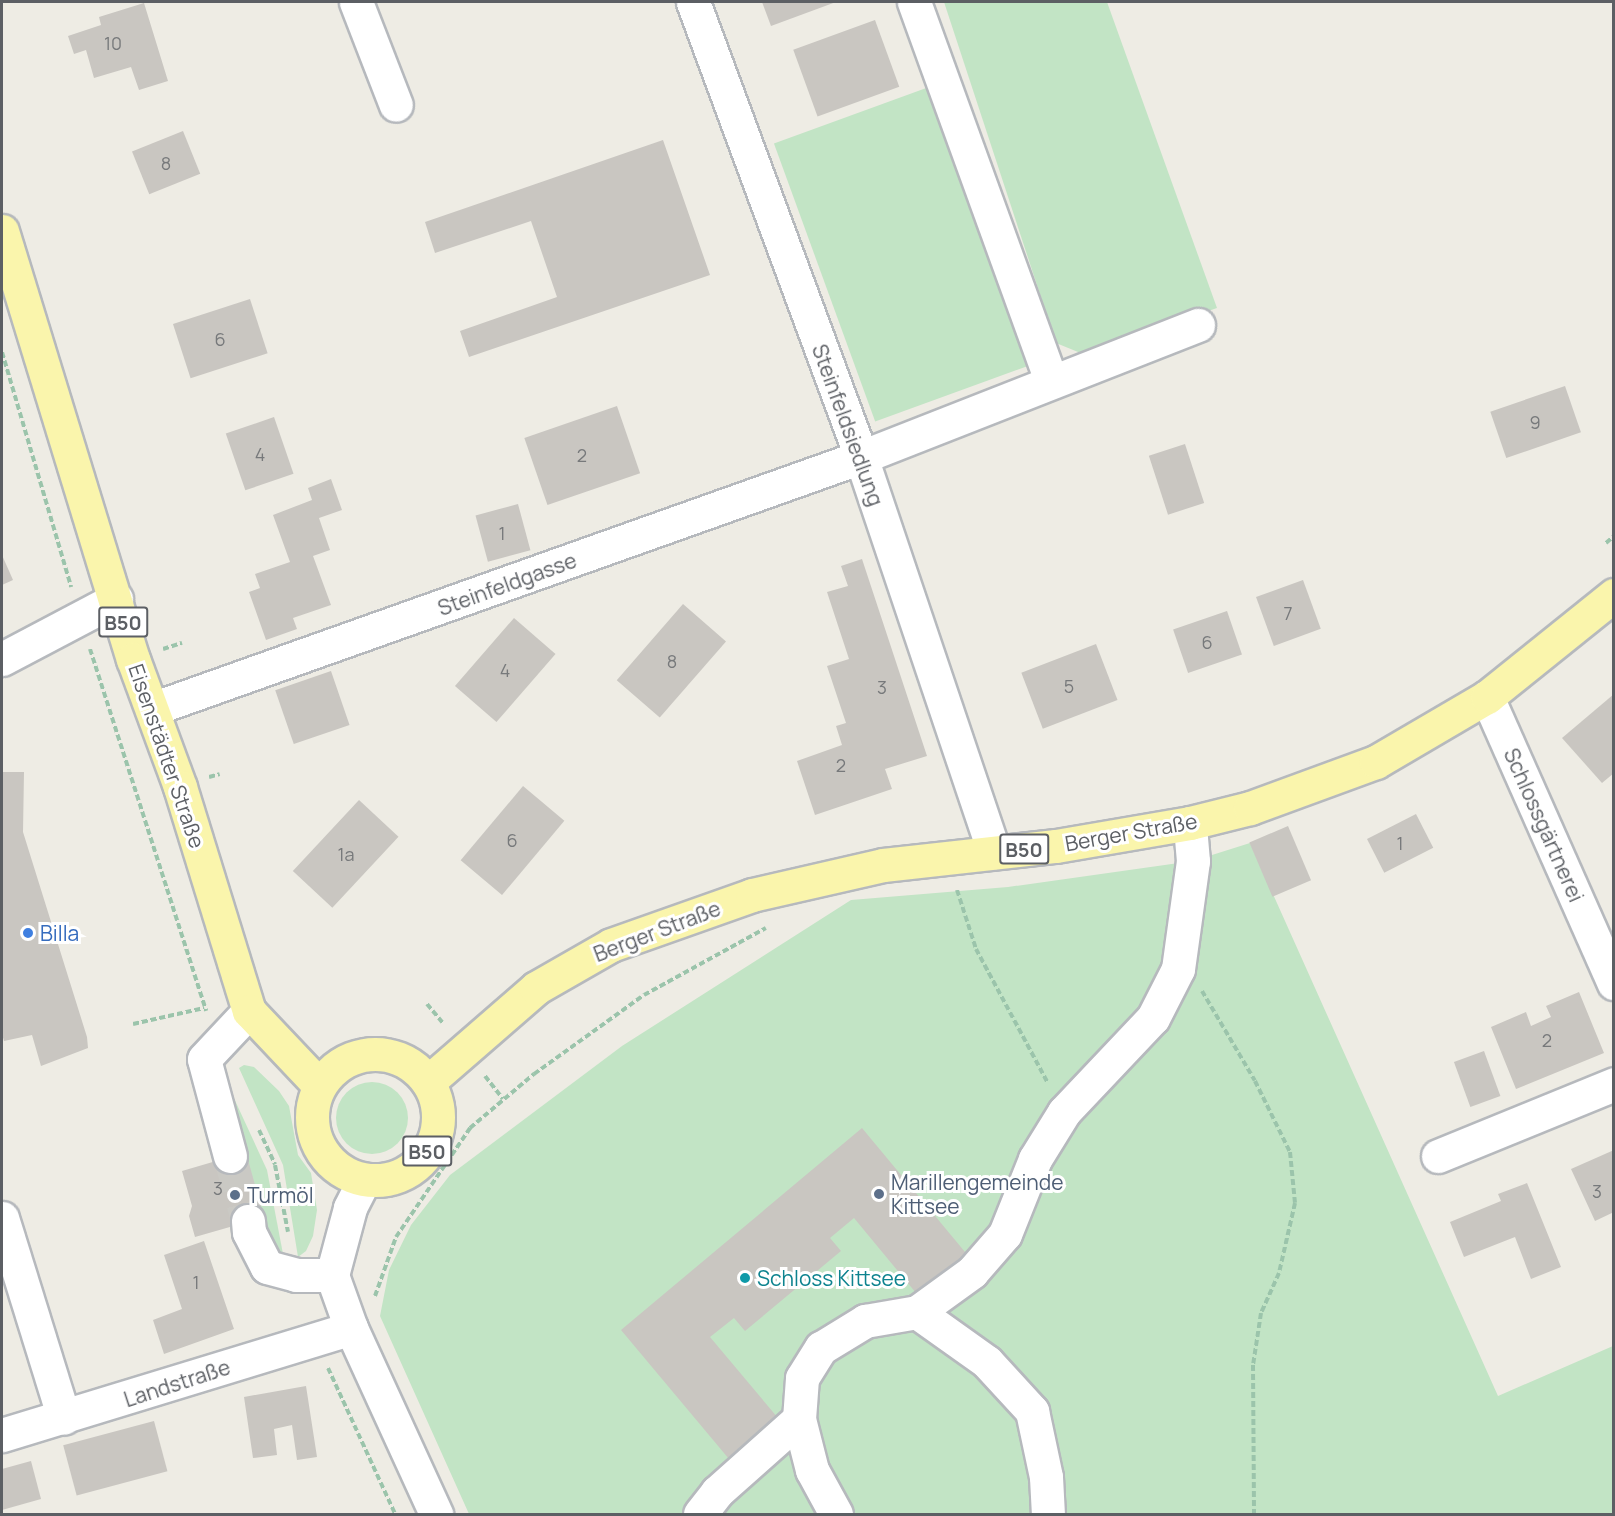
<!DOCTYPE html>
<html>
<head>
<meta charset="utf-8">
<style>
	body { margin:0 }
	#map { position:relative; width:1615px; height:1516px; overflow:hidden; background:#eeece4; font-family:Manrope,sans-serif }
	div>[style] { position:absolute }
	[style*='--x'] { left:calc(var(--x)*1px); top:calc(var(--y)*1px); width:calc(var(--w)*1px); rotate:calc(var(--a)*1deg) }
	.green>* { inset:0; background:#c2e4c5; transform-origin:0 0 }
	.round { border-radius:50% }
	.building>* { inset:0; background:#c9c6c1; transform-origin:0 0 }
	.minor-tunnel>* { height:33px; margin-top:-16.5px; transform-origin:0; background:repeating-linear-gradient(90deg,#cac9c4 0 33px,transparent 0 49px) }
	.path>* { height:4px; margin-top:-2px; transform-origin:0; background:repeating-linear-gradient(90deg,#9bc4ab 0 6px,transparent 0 9px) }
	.roads { filter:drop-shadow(2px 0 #b6b9bd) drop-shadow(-2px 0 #b6b9bd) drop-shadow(0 2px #b6b9bd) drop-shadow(0 -2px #b6b9bd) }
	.minor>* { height:33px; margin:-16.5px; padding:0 16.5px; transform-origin:16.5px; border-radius:16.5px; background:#fff }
	.major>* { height:33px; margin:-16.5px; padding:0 16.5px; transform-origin:16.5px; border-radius:16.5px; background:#faf5ac }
	.major>.ring { margin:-16.5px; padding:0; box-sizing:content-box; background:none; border:33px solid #faf5ac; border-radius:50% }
	.dots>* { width:16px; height:16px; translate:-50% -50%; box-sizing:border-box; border:3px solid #fff; border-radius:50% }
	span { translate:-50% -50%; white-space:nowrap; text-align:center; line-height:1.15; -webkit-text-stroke:6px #fff; paint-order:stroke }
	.number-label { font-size:18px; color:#77797b }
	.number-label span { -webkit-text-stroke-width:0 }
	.shield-label span { padding:2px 4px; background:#fff; border:2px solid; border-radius:4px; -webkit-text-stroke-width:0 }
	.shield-label { font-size:20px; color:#5c5f64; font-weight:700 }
	.street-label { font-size:21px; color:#5c5f64 }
	.shop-label { font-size:21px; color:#366cbe }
	.left { translate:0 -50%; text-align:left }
	.service-label { font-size:21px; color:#4e5e75 }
	.culture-label { font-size:21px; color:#0d838f }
	.frame { position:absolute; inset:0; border:3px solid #5c5f64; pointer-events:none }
</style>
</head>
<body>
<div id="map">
	<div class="green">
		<i style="clip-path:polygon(944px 2px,1107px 2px,1217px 308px,1083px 354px,1056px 343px)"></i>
		<i style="left:929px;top:87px;width:296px;height:165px;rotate:70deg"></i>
		<i style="clip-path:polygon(1250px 843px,1498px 1396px,1613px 1346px,1613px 1514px,469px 1514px,380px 1316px,389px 1270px,411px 1225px,450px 1175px,622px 1046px,851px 900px,1008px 887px,1193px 861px)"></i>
		<i style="clip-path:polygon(244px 1065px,254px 1067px,279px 1091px,289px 1106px,298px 1155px,311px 1173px,317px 1210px,313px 1236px,306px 1251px,298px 1257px,283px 1165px,239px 1068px)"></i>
		<i style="clip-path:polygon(226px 1081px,267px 1170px,283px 1254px,270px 1249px,223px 1095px)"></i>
		<i class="round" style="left:336px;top:1082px;width:72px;height:72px"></i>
	</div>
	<div class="building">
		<i style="clip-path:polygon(762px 2px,836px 2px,771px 26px)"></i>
		<i style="clip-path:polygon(144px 3px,168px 81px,139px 90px,131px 67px,94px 78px,86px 50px,74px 54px,68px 36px,101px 25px,99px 17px)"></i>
		<i style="left:875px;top:20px;width:71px;height:87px;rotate:70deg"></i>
		<i style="left:183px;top:131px;width:46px;height:55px;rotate:68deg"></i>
		<i style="clip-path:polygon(663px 140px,710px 275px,469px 357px,460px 331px,557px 297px,531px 221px,435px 253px,425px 222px)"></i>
		<i style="left:250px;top:299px;width:57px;height:81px;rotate:72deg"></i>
		<i style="left:1565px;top:386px;width:49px;height:79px;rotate:71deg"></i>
		<i style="left:617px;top:406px;width:71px;height:98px;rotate:71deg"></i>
		<i style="left:274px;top:417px;width:60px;height:51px;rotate:71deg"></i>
		<i style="left:1185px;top:444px;width:62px;height:38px;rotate:72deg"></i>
		<i style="clip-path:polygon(331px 479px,342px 510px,319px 518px,330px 550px,313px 556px,331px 605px,293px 618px,297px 629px,266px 640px,249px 592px,260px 588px,255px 574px,290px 562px,273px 515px,312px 500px,308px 488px)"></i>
		<i style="left:518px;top:504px;width:48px;height:44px;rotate:75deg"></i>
		<i style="clip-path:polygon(2px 555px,13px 580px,2px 585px)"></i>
		<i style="clip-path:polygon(862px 559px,927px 756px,885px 769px,892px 789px,815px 815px,797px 761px,842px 745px,836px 726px,846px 723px,827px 666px,849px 659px,827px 592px,848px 586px,841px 566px)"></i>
		<i style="left:1303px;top:580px;width:52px;height:50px;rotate:70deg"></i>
		<i style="left:683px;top:604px;width:57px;height:101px;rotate:41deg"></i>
		<i style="left:1227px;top:611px;width:46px;height:57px;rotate:71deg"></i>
		<i style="left:514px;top:618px;width:55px;height:90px;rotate:41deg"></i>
		<i style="left:1096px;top:644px;width:60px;height:80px;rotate:69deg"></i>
		<i style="left:331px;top:671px;width:57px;height:59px;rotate:71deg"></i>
		<i style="clip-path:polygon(1614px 694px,1614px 773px,1602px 783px,1562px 738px)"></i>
		<i style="clip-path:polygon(2px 772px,24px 772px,23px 832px,87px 1037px,88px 1048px,41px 1066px,32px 1035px,4px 1041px,2px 1034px)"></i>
		<i style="left:523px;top:786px;width:54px;height:97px;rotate:40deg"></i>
		<i style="left:359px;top:800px;width:54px;height:97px;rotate:43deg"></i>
		<i style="left:1416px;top:814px;width:38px;height:55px;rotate:63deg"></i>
		<i style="left:1288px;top:826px;width:59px;height:42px;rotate:67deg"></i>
		<i style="clip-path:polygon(1579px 992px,1604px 1053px,1516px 1089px,1491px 1027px,1526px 1012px,1531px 1026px,1551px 1017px,1546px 1006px)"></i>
		<i style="left:1484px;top:1051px;width:48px;height:32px;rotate:70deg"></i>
		<i style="clip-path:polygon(862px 1128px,970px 1258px,921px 1299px,854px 1218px,830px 1238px,841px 1251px,745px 1331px,734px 1318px,710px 1337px,778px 1418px,729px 1459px,621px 1330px)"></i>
		<i style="clip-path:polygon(1614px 1150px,1614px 1212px,1595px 1221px,1571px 1169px)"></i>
		<i style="clip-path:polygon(240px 1154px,258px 1219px,195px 1237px,189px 1216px,192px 1206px,182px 1171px)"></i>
		<i style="clip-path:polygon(1527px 1183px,1561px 1267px,1531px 1279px,1515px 1237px,1464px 1257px,1450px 1222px,1501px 1201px,1498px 1194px)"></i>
		<i style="clip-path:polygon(204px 1241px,234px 1329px,164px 1354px,153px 1320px,182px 1309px,164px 1255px)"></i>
		<i style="clip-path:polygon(306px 1386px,317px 1457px,297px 1460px,292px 1425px,274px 1429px,277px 1455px,253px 1458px,244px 1397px)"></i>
		<i style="left:154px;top:1421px;width:52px;height:94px;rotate:75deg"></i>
		<i style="clip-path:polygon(31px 1461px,41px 1499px,2px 1510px,2px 1469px)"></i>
	</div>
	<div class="minor-tunnel">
		<i style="--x:230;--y:1156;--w:67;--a:74.5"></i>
	</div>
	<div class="path">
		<i style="--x:2;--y:352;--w:245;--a:73.6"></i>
		<i style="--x:1606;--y:543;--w:11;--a:-41"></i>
		<i style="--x:90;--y:649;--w:380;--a:72.2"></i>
		<i style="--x:163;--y:649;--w:20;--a:-18"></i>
		<i style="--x:209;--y:777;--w:11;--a:-15"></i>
		<i style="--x:957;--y:890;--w:62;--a:72.1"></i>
		<i style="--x:976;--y:949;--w:152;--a:61.8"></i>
		<i style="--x:1202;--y:991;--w:104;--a:59.5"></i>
		<i style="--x:1255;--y:1081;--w:79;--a:63.8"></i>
		<i style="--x:1290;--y:1152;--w:51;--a:84.4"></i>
		<i style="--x:1295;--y:1203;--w:72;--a:102.9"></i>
		<i style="--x:1279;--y:1273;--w:44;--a:114.2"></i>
		<i style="--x:1261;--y:1313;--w:53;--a:98.7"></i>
		<i style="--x:1253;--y:1365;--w:149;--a:89.6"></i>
		<i style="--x:427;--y:1004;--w:26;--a:50"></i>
		<i style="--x:133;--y:1024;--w:73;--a:-12.7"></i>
		<i style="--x:485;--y:1076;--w:29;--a:52"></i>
		<i style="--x:259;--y:1130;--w:38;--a:65"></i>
		<i style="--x:275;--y:1165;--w:68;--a:79"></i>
		<i style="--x:375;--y:1296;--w:63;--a:-70.4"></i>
		<i style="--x:396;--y:1237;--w:132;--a:-55.8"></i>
		<i style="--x:470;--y:1128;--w:84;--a:-40.2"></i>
		<i style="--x:534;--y:1074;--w:135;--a:-35.7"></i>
		<i style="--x:644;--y:995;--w:139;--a:-28.8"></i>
		<i style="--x:328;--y:1368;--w:161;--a:65.3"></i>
	</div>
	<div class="roads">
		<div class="minor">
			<i style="--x:356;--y:2;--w:110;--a:68.8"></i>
			<i style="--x:693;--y:2;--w:485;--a:69.7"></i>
			<i style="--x:861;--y:457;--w:417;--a:71.4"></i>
			<i style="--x:914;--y:2;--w:402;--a:70.1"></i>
			<i style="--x:2;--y:659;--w:129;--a:-27.8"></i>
			<i style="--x:1487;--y:697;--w:313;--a:66.1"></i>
			<i style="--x:152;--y:709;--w:752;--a:-19.57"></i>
			<i style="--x:861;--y:457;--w:362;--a:-21.4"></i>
			<i style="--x:230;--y:1156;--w:100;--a:-105"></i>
			<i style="--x:204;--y:1059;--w:66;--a:-46.8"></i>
			<i style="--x:1438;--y:1156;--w:190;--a:-22.2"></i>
			<i style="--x:364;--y:1180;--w:31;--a:117"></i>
			<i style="--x:350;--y:1208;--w:69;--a:105"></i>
			<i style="--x:332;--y:1275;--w:56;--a:70.3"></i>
			<i style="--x:351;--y:1328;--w:205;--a:65.4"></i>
			<i style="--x:2;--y:1218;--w:209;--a:72.8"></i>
			<i style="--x:248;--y:1221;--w:11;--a:85"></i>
			<i style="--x:249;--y:1232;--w:39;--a:63"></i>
			<i style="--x:267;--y:1267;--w:30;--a:15"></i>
			<i style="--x:296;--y:1275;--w:36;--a:0"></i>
			<i style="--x:917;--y:1312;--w:86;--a:35.5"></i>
			<i style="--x:987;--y:1362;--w:67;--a:47.4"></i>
			<i style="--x:1032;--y:1411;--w:67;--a:78"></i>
			<i style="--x:1046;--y:1477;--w:37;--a:87"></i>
			<i style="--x:2;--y:1435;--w:365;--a:-17"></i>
			<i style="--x:700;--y:1514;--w:28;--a:-52"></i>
			<i style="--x:717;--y:1492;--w:110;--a:-41.7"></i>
			<i style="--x:836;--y:1514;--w:50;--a:-118.6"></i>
			<i style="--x:812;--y:1470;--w:53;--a:-104.3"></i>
			<i style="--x:799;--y:1419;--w:41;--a:-85.8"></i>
			<i style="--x:802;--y:1378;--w:36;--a:-58"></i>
			<i style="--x:821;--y:1348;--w:52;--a:-31.5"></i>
			<i style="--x:865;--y:1321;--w:53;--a:-9.8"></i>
			<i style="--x:917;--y:1312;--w:68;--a:-36"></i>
			<i style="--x:972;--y:1272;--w:50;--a:-49"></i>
			<i style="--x:1005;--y:1234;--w:81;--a:-68.2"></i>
			<i style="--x:1035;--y:1159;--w:55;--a:-58.3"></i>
			<i style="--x:1064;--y:1112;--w:129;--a:-46.6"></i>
			<i style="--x:1153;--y:1018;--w:55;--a:-63"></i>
			<i style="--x:1178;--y:969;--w:109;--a:-82.1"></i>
			<i style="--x:1193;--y:861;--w:38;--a:-95"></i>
		</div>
		<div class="major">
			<i style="--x:2;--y:231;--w:448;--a:73"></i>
			<i style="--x:133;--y:659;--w:136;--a:69.8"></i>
			<i style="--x:180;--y:787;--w:234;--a:72.9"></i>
			<i style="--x:249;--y:1011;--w:102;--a:46.6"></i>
			<i class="ring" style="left:312px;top:1054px;width:93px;height:93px"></i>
			<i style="--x:428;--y:1082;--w:143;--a:-41"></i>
			<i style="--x:536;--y:988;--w:86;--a:-29.8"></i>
			<i style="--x:611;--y:945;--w:150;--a:-19.5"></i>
			<i style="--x:752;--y:895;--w:134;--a:-12.9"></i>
			<i style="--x:883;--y:865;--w:174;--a:-6.3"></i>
			<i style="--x:1056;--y:846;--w:136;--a:-9.7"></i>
			<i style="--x:1190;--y:823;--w:62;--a:-14"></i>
			<i style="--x:1250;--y:808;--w:134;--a:-20.1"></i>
			<i style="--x:1376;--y:762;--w:129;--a:-30.4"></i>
			<i style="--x:1487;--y:697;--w:163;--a:-38.8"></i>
		</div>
	</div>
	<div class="dots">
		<i style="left:28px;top:933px;background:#3f7fe0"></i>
		<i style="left:879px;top:1194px;background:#5c6f8a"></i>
		<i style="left:235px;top:1195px;background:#5c6f8a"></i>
		<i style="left:745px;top:1278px;background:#0f9aa8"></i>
	</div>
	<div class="number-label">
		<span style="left:113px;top:43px">10</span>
		<span style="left:166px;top:163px">8</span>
		<span style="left:220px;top:339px">6</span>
		<span style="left:1535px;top:422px">9</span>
		<span style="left:260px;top:454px">4</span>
		<span style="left:582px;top:455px">2</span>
		<span style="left:502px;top:533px">1</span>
		<span style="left:1288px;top:613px">7</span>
		<span style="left:1207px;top:642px">6</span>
		<span style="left:672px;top:661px">8</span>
		<span style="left:505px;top:670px">4</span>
		<span style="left:1069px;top:686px">5</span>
		<span style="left:882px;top:687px">3</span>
		<span style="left:841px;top:765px">2</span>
		<span style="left:512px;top:840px">6</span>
		<span style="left:1400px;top:843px">1</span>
		<span style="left:346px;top:854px">1a</span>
		<span style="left:1547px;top:1040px">2</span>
		<span style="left:218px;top:1188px">3</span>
		<span style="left:1597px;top:1191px">3</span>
		<span style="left:196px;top:1282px">1</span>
	</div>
	<div class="shield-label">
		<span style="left:123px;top:622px">B50</span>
		<span style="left:1024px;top:849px">B50</span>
		<span style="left:427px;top:1151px">B50</span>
	</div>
	<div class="street-label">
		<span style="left:848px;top:425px;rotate:70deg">Steinfeldsiedlung</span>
		<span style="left:507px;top:584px;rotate:-20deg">Steinfeldgasse</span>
		<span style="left:167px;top:756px;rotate:71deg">Eisenstädter Straße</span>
		<span style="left:1544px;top:825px;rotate:66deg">Schlossgärtnerei</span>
		<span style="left:1131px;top:832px;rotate:-10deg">Berger Straße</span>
		<span style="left:657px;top:931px;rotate:-21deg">Berger Straße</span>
		<span style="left:177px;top:1383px;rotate:-18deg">Landstraße</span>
	</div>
	<div class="shop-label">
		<span class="left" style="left:40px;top:933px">Billa</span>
	</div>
	<div class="service-label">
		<span class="left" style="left:891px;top:1194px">Marillengemeinde<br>Kittsee</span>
		<span class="left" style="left:247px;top:1195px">Turmöl</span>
	</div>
	<div class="culture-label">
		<span class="left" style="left:757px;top:1278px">Schloss Kittsee</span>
	</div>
	<div class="frame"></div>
</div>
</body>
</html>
